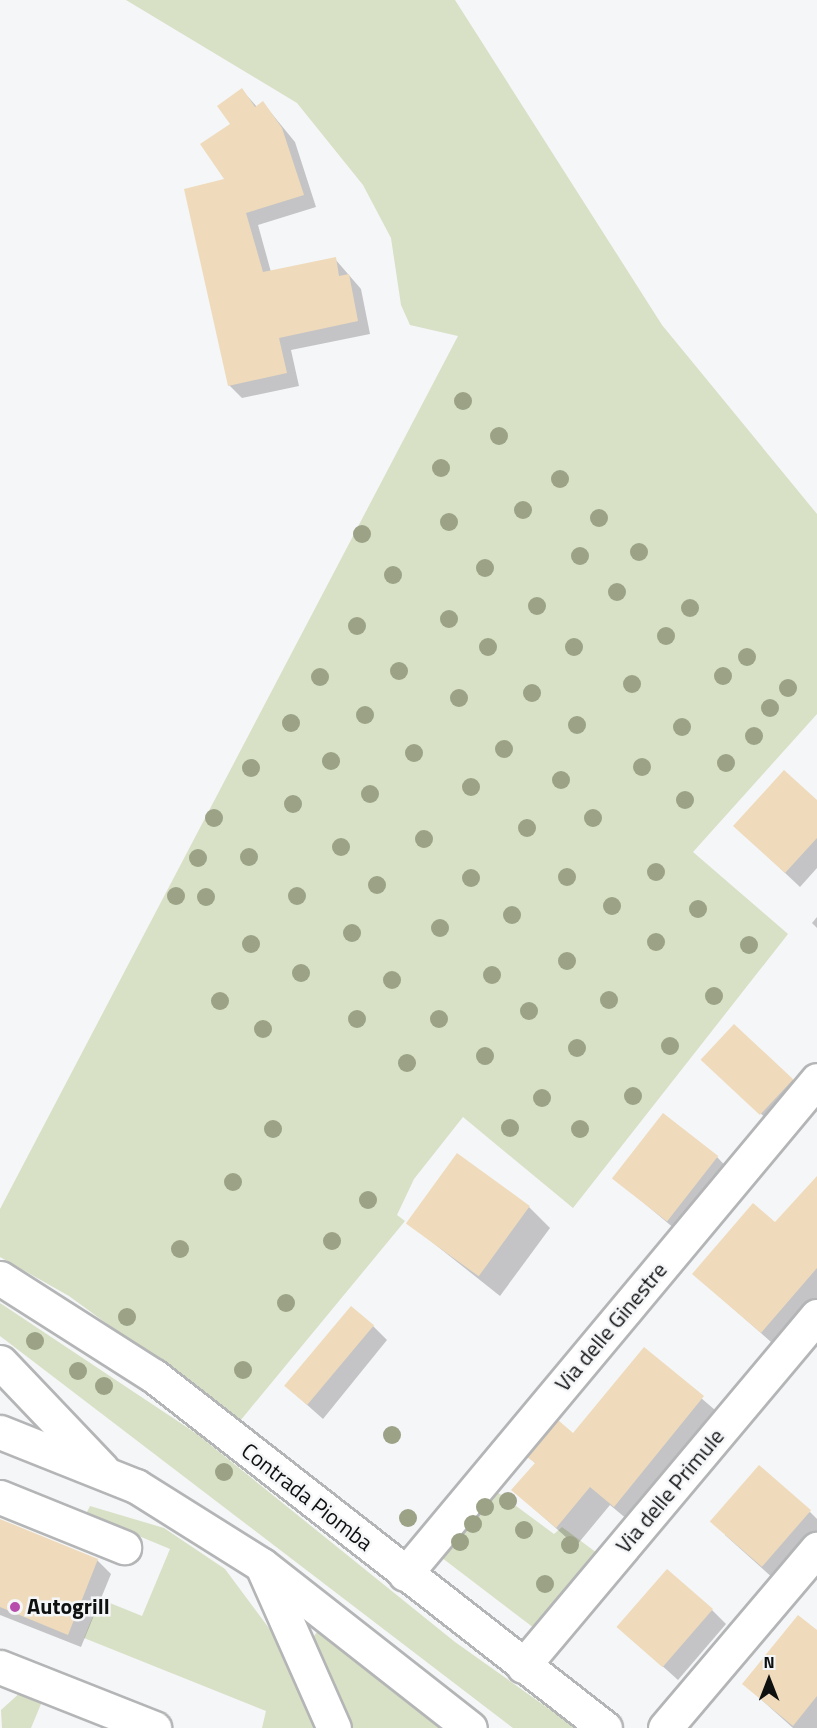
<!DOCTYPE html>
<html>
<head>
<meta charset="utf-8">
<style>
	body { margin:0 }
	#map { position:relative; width:817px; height:1728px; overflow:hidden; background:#f5f6f8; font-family:"Titillium Web",sans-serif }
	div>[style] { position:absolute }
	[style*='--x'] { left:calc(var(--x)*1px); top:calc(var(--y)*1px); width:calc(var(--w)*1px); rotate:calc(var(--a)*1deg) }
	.green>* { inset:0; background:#d8e0c5 }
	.shadow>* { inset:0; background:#0003 }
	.building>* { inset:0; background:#efdbbb; transform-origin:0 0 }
	.roads { filter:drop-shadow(2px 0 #b4b5b6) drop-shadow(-2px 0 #b4b5b6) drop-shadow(0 2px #b4b5b6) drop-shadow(0 -2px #b4b5b6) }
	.minor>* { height:33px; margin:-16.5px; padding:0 16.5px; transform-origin:16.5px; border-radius:16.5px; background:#fff }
	.trees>* { width:18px; height:18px; margin:-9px; border-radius:50%; background:#9ba286 }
	.dots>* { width:16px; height:16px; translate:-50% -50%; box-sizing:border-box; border:3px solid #f5f6f8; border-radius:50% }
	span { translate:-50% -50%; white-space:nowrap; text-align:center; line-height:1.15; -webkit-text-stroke:5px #f5f6f8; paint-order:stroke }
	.street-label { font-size:22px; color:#0f1010 }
	.poi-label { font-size:22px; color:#0f1010; font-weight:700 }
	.left { translate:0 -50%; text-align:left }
	.north { position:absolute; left:739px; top:1650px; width:60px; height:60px; -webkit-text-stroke:4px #f5f6f8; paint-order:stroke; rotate:0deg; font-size:16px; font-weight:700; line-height:24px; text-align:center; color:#0f1010 }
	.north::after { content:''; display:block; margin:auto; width:21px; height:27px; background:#0f1010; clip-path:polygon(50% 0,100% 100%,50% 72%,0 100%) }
</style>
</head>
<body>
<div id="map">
	<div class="green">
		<i style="clip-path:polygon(126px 0,455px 0,662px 325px,817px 514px,817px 714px,693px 852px,788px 934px,573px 1208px,463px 1117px,414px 1179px,397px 1215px,405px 1221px,240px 1421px,69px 1296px,0 1257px,0 1209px,458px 336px,410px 325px,401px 305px,391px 238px,363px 185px,297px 103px)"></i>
		<i style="clip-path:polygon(0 1303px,197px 1434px,455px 1642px,576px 1728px,513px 1728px,0 1336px)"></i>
		<i style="clip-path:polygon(489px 1486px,554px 1534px,562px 1527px,597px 1553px,534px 1628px,433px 1551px)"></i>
		<i style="clip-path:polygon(90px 1506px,164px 1528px,225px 1569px,277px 1639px,315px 1728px,262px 1728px,266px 1711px,84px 1638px,100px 1599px,142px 1616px,170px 1549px,86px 1514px)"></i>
		<i style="clip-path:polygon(320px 1628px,446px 1728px,351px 1728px,311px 1640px)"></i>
		<i style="clip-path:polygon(22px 1691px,46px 1692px,31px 1728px,2px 1728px,1px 1710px)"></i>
	</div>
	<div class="shadow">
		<i style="clip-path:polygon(242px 90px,257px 107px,263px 103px,295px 142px,316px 207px,258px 225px,271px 272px,335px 259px,361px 289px,370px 334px,291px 350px,299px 386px,242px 398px,229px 385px,226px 180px)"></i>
		<i style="clip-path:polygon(817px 802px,817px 868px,800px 887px,735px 826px)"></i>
		<i style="clip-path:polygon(817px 917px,817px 928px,812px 923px)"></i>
		<i style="clip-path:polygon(718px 1075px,793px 1080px,807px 1094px,778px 1129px)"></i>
		<i style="clip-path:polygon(717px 1157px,737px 1178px,688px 1240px,613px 1177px)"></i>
		<i style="clip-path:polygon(817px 1178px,817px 1309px,780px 1350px,694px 1274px,775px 1224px)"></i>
		<i style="clip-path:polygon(529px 1207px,550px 1228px,500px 1296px,408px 1223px)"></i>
		<i style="clip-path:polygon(373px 1326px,387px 1340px,323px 1419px,287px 1387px)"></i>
		<i style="clip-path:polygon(644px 1349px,722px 1416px,634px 1525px,610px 1505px,576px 1546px,513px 1490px,536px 1464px,529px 1457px,574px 1435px)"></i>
		<i style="clip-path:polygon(810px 1512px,817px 1519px,817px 1534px,775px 1580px,725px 1535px)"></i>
		<i style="clip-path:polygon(0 1521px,97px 1560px,111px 1574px,81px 1647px,0 1615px)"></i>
		<i style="clip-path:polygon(712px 1610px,726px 1624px,678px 1680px,619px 1627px)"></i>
		<i style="clip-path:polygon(817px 1632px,817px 1728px,793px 1728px,744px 1684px)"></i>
	</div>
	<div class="building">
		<i style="clip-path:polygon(242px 88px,255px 107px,263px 101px,282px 128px,304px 195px,246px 213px,263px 272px,336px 257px,339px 276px,349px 274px,358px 321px,279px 338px,287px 373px,228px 386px,184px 189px,224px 179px,200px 144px,230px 124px,217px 106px)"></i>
		<i style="clip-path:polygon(784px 770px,817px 800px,817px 838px,785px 873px,733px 826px)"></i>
		<i style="left:734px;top:1024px;width:81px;height:49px;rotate:43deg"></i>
		<i style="left:663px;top:1113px;width:70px;height:83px;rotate:38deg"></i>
		<i style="left:457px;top:1153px;width:90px;height:87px;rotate:36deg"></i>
		<i style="clip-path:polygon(817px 1176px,817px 1268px,761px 1333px,692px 1274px,753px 1203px,775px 1222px)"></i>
		<i style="left:351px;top:1306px;width:30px;height:104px;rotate:40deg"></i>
		<i style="clip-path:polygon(644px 1347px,704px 1396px,614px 1507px,590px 1487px,556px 1528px,511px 1490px,535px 1463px,527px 1457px,558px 1420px,573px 1433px)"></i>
		<i style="left:759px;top:1465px;width:69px;height:75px;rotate:41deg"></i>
		<i style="clip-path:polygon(0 1519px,98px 1559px,68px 1635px,0 1607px)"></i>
		<i style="left:667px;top:1569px;width:61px;height:77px;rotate:41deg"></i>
		<i style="clip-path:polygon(798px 1615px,817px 1630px,817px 1696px,793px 1726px,742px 1684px)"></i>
	</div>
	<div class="roads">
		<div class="minor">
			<i style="--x:0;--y:1278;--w:183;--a:32.5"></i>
			<i style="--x:154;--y:1376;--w:572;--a:37.97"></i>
			<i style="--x:0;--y:1362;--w:148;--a:46.4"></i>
			<i style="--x:0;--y:1432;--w:146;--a:21.7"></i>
			<i style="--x:136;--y:1486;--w:149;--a:32.1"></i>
			<i style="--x:262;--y:1565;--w:264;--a:38.1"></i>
			<i style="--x:0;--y:1497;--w:134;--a:22"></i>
			<i style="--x:263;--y:1568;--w:175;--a:66.1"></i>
			<i style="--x:405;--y:1574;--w:643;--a:-50.17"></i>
			<i style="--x:523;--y:1666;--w:457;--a:-50"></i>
			<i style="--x:0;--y:1667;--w:166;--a:21.6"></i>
			<i style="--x:665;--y:1728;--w:235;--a:-49.7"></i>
		</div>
	</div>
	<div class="trees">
		<i style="left:463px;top:401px"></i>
		<i style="left:499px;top:436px"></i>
		<i style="left:441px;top:468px"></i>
		<i style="left:560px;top:479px"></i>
		<i style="left:523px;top:510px"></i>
		<i style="left:599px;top:518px"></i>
		<i style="left:449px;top:522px"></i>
		<i style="left:362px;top:534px"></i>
		<i style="left:639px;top:552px"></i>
		<i style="left:580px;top:556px"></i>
		<i style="left:485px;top:568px"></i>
		<i style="left:393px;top:575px"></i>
		<i style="left:617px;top:592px"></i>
		<i style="left:537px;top:606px"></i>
		<i style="left:690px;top:608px"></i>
		<i style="left:449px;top:619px"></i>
		<i style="left:357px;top:626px"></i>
		<i style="left:666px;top:636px"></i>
		<i style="left:488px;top:647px"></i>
		<i style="left:574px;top:647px"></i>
		<i style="left:747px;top:657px"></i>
		<i style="left:399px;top:671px"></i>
		<i style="left:723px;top:676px"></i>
		<i style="left:320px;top:677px"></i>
		<i style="left:632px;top:684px"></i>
		<i style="left:788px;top:688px"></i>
		<i style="left:532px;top:693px"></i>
		<i style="left:459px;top:698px"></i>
		<i style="left:770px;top:708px"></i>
		<i style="left:365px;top:715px"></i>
		<i style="left:291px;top:723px"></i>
		<i style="left:577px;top:725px"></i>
		<i style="left:682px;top:727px"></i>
		<i style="left:754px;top:736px"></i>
		<i style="left:504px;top:749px"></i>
		<i style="left:414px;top:753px"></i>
		<i style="left:331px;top:761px"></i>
		<i style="left:726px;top:763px"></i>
		<i style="left:642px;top:767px"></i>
		<i style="left:251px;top:768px"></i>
		<i style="left:561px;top:780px"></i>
		<i style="left:471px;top:787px"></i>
		<i style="left:370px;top:794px"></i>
		<i style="left:685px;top:800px"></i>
		<i style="left:293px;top:804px"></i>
		<i style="left:214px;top:818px"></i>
		<i style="left:593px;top:818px"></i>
		<i style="left:527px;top:828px"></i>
		<i style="left:424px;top:839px"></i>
		<i style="left:341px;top:847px"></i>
		<i style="left:249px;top:857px"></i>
		<i style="left:198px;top:858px"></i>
		<i style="left:656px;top:872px"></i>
		<i style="left:567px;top:877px"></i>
		<i style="left:471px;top:878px"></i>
		<i style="left:377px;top:885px"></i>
		<i style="left:176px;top:896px"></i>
		<i style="left:297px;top:896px"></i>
		<i style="left:206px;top:897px"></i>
		<i style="left:612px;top:906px"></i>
		<i style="left:698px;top:909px"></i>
		<i style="left:512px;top:915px"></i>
		<i style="left:440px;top:928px"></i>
		<i style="left:352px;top:933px"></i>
		<i style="left:656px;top:942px"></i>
		<i style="left:251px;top:944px"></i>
		<i style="left:749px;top:945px"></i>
		<i style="left:567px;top:961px"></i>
		<i style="left:301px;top:973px"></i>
		<i style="left:492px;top:975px"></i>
		<i style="left:392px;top:980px"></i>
		<i style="left:714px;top:996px"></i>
		<i style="left:609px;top:1000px"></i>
		<i style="left:220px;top:1001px"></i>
		<i style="left:529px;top:1011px"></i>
		<i style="left:357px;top:1019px"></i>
		<i style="left:439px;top:1019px"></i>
		<i style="left:263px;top:1029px"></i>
		<i style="left:670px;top:1046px"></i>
		<i style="left:577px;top:1048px"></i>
		<i style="left:485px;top:1056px"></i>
		<i style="left:407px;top:1063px"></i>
		<i style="left:633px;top:1096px"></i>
		<i style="left:542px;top:1098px"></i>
		<i style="left:510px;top:1128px"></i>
		<i style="left:273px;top:1129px"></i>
		<i style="left:580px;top:1129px"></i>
		<i style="left:233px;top:1182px"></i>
		<i style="left:368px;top:1200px"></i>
		<i style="left:332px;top:1241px"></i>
		<i style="left:180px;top:1249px"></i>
		<i style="left:286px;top:1303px"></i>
		<i style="left:127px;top:1317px"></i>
		<i style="left:35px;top:1341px"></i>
		<i style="left:243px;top:1370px"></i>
		<i style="left:78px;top:1371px"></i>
		<i style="left:104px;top:1386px"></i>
		<i style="left:392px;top:1435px"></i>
		<i style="left:224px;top:1472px"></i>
		<i style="left:508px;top:1501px"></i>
		<i style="left:485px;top:1507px"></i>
		<i style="left:408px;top:1518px"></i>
		<i style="left:473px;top:1524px"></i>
		<i style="left:524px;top:1530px"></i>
		<i style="left:460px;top:1542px"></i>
		<i style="left:570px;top:1545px"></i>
		<i style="left:545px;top:1584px"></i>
	</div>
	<div class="dots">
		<i style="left:15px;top:1607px;background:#b74cad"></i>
	</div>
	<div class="street-label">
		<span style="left:611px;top:1327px;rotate:-50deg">Via delle Ginestre</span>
		<span style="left:670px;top:1491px;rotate:-50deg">Via delle Primule</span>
		<span style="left:307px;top:1497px;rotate:38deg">Contrada Piomba</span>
	</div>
	<div class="poi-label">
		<span class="left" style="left:27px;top:1607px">Autogrill</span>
	</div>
	<div class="north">N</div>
</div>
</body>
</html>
